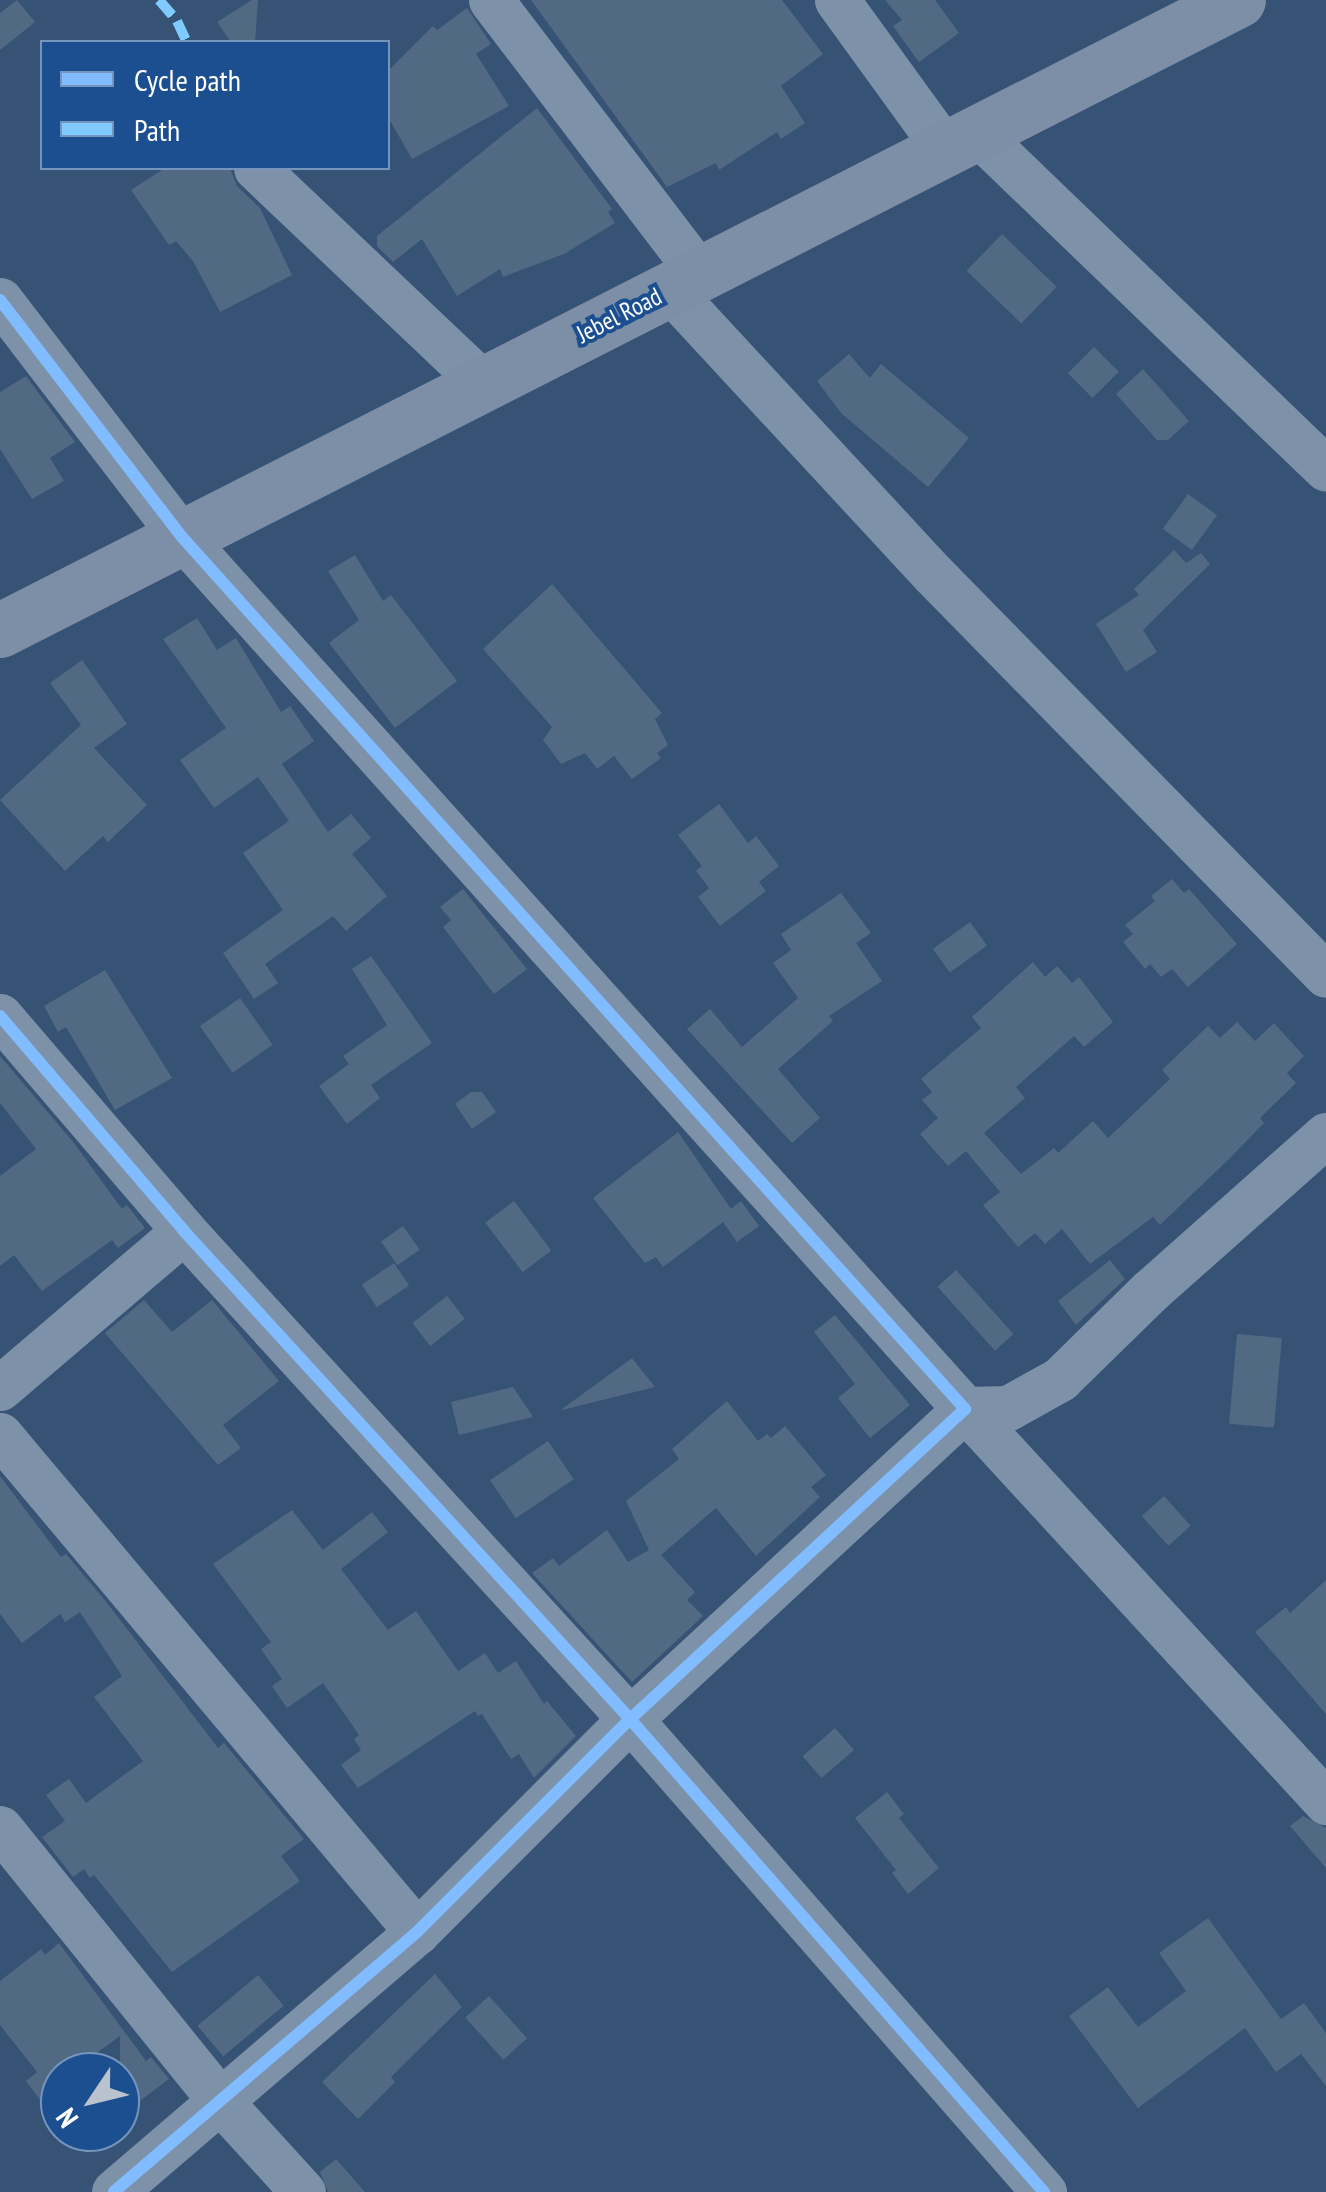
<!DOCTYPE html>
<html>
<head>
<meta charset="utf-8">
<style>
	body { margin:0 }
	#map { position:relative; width:1326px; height:2192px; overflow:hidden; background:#365274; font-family:"PT Sans Narrow",sans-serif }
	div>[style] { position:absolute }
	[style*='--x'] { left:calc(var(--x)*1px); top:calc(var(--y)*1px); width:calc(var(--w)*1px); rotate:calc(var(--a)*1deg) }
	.building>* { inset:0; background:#526984; transform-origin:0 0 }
	.minor>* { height:45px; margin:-22.5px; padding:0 22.5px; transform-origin:22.5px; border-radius:22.5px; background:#7d92a8 }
	.major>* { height:55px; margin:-27.5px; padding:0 27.5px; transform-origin:27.5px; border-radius:27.5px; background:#7d8ea7 }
	.quiet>* { height:10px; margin-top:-5px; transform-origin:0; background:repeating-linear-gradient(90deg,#80caff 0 20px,transparent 0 30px) }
	.cycleway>* { height:12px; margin:-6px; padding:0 6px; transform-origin:6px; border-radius:6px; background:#80bcff }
	span { translate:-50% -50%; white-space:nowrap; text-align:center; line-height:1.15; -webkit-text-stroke:8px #1b4f8f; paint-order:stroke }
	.street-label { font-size:25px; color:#fff }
	.legend { position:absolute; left:40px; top:40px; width:350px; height:130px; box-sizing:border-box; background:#1b4f8f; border:2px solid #7695bc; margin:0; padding:12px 18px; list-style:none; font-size:30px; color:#fff }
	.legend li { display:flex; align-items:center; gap:20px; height:50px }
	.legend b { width:50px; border:2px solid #7695bc }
	.north { position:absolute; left:40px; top:2052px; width:100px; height:100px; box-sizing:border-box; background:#1b4f8f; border:2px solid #7695bc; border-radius:50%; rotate:235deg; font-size:28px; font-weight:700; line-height:40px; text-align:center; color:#fff }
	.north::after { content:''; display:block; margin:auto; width:35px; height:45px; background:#b9c2ce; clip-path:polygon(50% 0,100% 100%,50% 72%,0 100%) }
</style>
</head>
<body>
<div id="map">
	<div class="building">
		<i style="clip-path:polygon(17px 0,35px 22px,0 50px,0 13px)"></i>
		<i style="clip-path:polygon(252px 0,258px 0,255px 42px,231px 42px,217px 22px)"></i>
		<i style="clip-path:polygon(531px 0,782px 0,823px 54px,781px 86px,805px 123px,781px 139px,777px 132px,719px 170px,716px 163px,667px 187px)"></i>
		<i style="clip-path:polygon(885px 0,935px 0,959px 33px,919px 62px,893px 26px,902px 20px)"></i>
		<i style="clip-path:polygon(467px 8px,491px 44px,476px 54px,509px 106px,412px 159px,388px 117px,388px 71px,433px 26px,437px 30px)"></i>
		<i style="clip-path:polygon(537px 108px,612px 209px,608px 212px,615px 223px,564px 254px,503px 277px,500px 269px,457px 296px,422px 239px,393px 262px,377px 246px,377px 236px)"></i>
		<i style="clip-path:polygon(165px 168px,230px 168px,237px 186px,260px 208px,292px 275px,220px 312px,193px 261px,176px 241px,169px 245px,131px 190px)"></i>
		<i style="left:1002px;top:234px;width:76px;height:51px;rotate:44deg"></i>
		<i style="left:1094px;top:347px;width:35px;height:37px;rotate:45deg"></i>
		<i style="clip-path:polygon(849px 354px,870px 378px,881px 364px,969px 438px,928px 487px,841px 413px,817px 381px)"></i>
		<i style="clip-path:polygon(1143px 369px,1189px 421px,1168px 440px,1157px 440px,1116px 394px)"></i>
		<i style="clip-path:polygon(26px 376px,75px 442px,50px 458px,64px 481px,32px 499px,0 449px,0 392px)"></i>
		<i style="left:1188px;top:494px;width:36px;height:43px;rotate:36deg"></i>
		<i style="clip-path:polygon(1174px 550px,1186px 563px,1201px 553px,1210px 564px,1143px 630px,1157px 652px,1126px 672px,1096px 624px,1139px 595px,1134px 589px)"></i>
		<i style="clip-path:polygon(355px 555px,383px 601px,391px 595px,457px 681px,395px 728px,329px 643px,359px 620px,328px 571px)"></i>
		<i style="clip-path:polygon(552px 584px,662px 713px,655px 719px,668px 745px,657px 753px,661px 758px,632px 779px,614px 756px,597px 769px,585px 753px,561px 764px,543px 740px,552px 727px,483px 649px)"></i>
		<i style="clip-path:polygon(197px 618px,217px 650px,236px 638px,281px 712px,290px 706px,314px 741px,282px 764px,328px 832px,351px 814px,371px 838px,352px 854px,387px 896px,346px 931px,333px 916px,265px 964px,278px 983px,254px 999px,223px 953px,283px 910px,243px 853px,289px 821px,258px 777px,214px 808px,180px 760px,226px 728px,163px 639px)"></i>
		<i style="clip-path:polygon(82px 660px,127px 724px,94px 748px,147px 805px,108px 842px,103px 836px,65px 871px,0 800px,81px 725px,50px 683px)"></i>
		<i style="clip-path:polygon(719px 804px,748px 843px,756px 836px,779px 866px,759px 882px,766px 891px,720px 926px,698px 897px,709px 888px,696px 871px,702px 866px,678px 835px)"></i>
		<i style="clip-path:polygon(1172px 879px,1184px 893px,1189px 889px,1237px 944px,1188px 987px,1172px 969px,1161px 977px,1150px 964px,1145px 969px,1123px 942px,1133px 934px,1125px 925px,1155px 901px,1151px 896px)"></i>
		<i style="clip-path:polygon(463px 889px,527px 969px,494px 994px,443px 927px,451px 920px,440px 907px)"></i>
		<i style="clip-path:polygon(841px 893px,871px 933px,856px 943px,882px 981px,829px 1016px,833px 1021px,778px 1069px,820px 1118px,792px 1143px,687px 1029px,710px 1009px,742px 1047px,798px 998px,773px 963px,791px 950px,781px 934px)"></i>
		<i style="left:970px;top:922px;width:29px;height:46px;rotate:54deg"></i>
		<i style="clip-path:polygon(371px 956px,432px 1043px,371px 1085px,380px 1098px,347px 1124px,319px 1086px,349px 1064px,343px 1056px,387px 1025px,352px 969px)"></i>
		<i style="clip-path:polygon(1033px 962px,1045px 977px,1057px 966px,1072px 983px,1079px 977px,1113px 1022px,1084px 1047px,1074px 1036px,1016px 1087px,1025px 1098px,984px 1133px,1021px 1174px,1054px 1148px,1058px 1153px,1093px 1121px,1108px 1138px,1170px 1079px,1162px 1070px,1208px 1026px,1220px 1038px,1237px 1022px,1255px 1041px,1274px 1023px,1304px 1056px,1287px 1073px,1296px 1083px,1260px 1118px,1264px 1123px,1230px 1158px,1160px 1225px,1153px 1217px,1090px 1264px,1062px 1229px,1045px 1244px,1035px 1233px,1018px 1247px,983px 1205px,1000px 1192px,966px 1151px,948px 1166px,920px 1134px,938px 1118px,922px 1100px,932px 1092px,921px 1079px,981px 1028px,972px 1017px)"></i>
		<i style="clip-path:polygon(105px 970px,172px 1078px,115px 1110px,66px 1027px,58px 1032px,44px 1006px)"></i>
		<i style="left:240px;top:998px;width:57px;height:49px;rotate:55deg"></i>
		<i style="clip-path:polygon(0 1056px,74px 1143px,122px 1209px,127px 1205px,145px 1228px,118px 1248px,112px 1240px,42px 1291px,14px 1255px,0 1266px,0 1176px,36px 1149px,0 1103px)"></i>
		<i style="clip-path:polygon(471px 1092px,482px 1092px,496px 1112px,472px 1129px,455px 1104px)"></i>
		<i style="clip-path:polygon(678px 1132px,731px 1209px,741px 1201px,759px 1226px,737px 1242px,723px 1222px,663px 1267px,656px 1257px,645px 1263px,593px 1198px)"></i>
		<i style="left:514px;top:1201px;width:62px;height:36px;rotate:53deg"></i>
		<i style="left:403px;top:1226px;width:29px;height:27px;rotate:55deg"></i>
		<i style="clip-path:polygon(1110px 1260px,1125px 1279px,1076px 1325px,1058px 1301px)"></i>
		<i style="left:394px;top:1263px;width:27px;height:39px;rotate:56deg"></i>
		<i style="left:956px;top:1270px;width:86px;height:25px;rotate:48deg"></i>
		<i style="left:447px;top:1296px;width:29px;height:44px;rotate:52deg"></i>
		<i style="clip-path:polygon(144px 1300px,172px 1332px,212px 1300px,279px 1381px,223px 1425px,241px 1448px,218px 1465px,105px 1333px)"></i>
		<i style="clip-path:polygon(835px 1315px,910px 1405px,870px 1438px,838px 1398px,855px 1384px,814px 1332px)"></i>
		<i style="left:1237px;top:1334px;width:45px;height:90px;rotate:5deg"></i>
		<i style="clip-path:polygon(632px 1358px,655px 1387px,562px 1410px,562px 1409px)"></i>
		<i style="clip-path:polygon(513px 1387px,533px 1417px,459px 1435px,451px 1402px)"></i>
		<i style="clip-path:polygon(727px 1401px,758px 1441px,767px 1434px,771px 1438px,785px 1426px,826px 1475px,811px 1487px,820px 1497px,756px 1556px,716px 1508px,661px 1555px,695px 1592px,687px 1600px,703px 1616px,632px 1682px,532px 1573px,553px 1558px,559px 1566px,607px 1530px,628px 1562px,649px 1550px,626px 1501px,679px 1459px,672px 1449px)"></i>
		<i style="left:548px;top:1441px;width:46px;height:70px;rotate:56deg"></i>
		<i style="clip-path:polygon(0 1476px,61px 1557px,66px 1554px,108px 1604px,218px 1748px,224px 1743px,304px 1839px,281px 1856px,300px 1881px,172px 1972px,94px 1875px,90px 1878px,84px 1869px,73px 1877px,42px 1837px,65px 1821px,46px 1795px,69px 1779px,86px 1803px,143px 1761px,94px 1697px,122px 1676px,80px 1612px,65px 1622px,60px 1614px,22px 1643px,0 1614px)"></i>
		<i style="left:1164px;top:1496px;width:40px;height:30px;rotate:48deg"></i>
		<i style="clip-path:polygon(292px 1510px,323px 1550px,372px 1512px,388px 1532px,341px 1569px,388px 1630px,416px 1611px,458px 1671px,485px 1653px,498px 1673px,516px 1661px,544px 1704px,547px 1701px,576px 1736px,534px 1778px,519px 1754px,511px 1759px,482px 1714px,478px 1716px,475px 1711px,358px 1788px,341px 1765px,361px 1750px,354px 1739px,359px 1735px,323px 1683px,287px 1708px,272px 1686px,282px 1679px,261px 1649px,271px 1642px,213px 1564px)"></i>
		<i style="clip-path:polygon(1326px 1580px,1326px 1714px,1255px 1632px,1286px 1607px,1290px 1613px)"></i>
		<i style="left:835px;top:1728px;width:29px;height:43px;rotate:49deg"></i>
		<i style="clip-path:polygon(887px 1792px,904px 1814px,899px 1818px,939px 1868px,908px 1894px,892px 1873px,896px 1870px,855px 1818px)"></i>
		<i style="clip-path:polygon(1303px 1816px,1326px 1828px,1326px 1868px,1290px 1826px)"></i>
		<i style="clip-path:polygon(1208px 1918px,1281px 2019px,1304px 2003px,1326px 2033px,1326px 2086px,1301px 2054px,1276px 2072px,1245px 2028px,1138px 2108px,1069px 2016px,1108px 1987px,1138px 2027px,1186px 1991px,1159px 1953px)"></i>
		<i style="clip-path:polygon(59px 1943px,146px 2061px,151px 2057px,169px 2079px,120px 2116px,120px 2036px,71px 2072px,60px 2072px,60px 2127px,26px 2081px,37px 2072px,0 2025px,0 1981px,41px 1949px,45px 1955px)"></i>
		<i style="clip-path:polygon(435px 1974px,462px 2007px,391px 2077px,395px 2082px,358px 2119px,322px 2082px)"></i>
		<i style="left:258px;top:1975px;width:40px;height:79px;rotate:50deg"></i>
		<i style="left:489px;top:1996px;width:57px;height:32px;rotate:48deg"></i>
		<i style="clip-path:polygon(336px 2159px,365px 2192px,328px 2192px,320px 2172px)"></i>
	</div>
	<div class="minor">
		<i style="--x:491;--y:0;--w:345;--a:52.7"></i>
		<i style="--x:837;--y:0;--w:184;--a:54.1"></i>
		<i style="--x:977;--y:133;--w:484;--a:43.9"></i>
		<i style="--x:256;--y:168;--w:314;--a:43.5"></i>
		<i style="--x:669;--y:289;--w:388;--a:47.2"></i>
		<i style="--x:933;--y:574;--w:561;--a:45.58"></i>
		<i style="--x:0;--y:300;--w:299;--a:52.5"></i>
		<i style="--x:182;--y:537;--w:1172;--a:48.08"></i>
		<i style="--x:965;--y:1409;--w:456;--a:137.2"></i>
		<i style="--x:630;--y:1719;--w:301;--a:135"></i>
		<i style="--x:417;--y:1932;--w:399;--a:139.4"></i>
		<i style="--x:0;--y:1016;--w:283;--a:49.4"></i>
		<i style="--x:184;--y:1231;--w:661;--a:47.57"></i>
		<i style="--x:630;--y:1719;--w:629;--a:48.81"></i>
		<i style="--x:0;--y:1388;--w:242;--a:-40.5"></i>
		<i style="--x:965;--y:1409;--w:534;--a:47.43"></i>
		<i style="--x:965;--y:1409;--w:43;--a:-1.3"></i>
		<i style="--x:1008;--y:1408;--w:60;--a:-29.1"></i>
		<i style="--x:1060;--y:1379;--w:126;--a:-44.4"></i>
		<i style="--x:1150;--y:1291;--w:235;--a:-41.6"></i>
		<i style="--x:0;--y:1435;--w:649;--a:50"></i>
		<i style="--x:0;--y:1828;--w:351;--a:51.1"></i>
		<i style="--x:220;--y:2101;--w:123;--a:47.6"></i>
	</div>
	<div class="major">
		<i style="--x:0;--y:630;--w:1389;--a:-26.97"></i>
	</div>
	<div class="quiet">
		<i style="--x:159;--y:0;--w:28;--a:49"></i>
		<i style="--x:177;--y:21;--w:23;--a:65"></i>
	</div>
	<div class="cycleway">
		<i style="--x:0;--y:300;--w:299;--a:52.5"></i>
		<i style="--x:182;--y:537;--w:1172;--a:48.08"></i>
		<i style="--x:965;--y:1409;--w:456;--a:137.2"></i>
		<i style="--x:630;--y:1719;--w:301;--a:135"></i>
		<i style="--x:417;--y:1932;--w:399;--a:139.4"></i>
		<i style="--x:0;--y:1016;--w:283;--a:49.4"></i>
		<i style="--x:184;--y:1231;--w:661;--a:47.57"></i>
		<i style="--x:630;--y:1719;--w:629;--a:48.81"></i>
	</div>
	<div class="street-label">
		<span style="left:619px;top:315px;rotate:-27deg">Jebel Road</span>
	</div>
	<ul class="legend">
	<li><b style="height:12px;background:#80bcff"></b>Cycle path</li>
	<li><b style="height:12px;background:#80caff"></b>Path</li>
	</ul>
	<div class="north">N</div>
</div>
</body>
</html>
